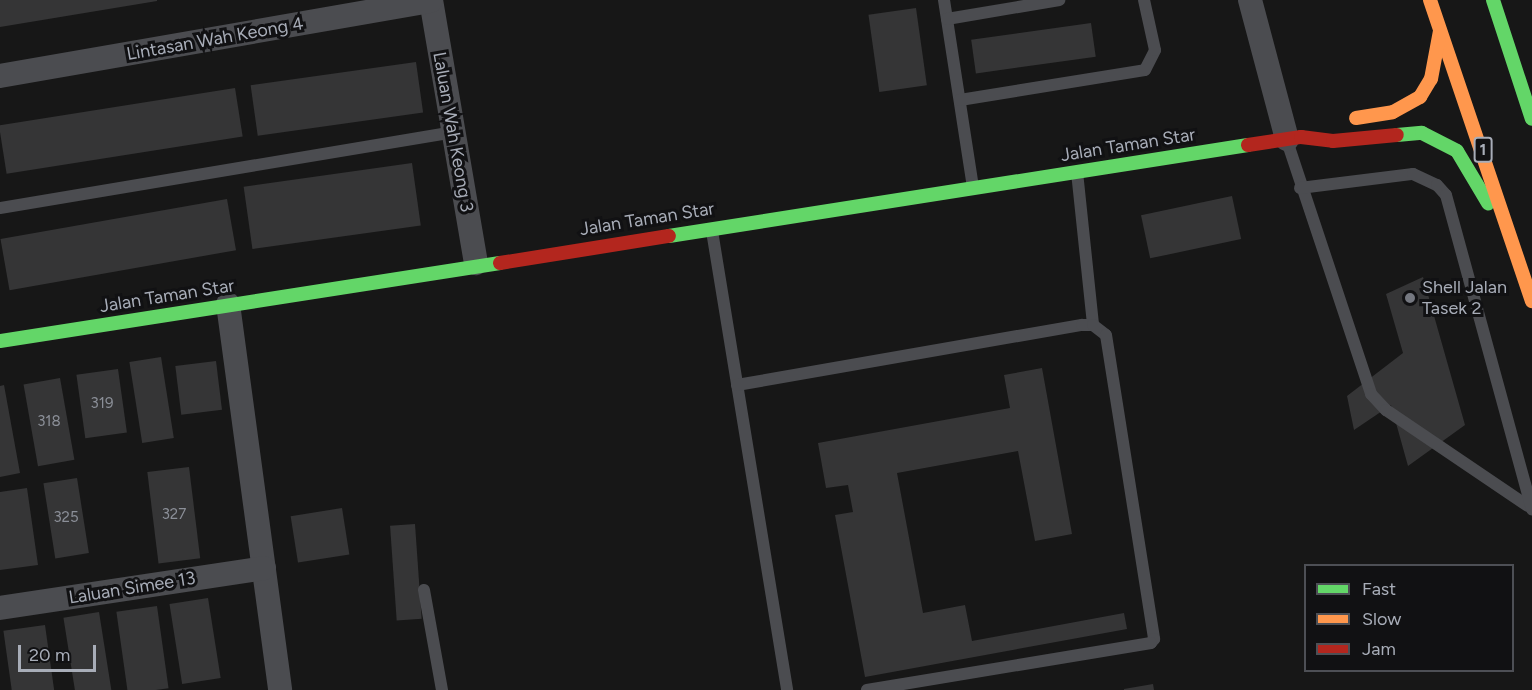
<!DOCTYPE html>
<html>
<head>
<meta charset="utf-8">
<style>
	body { margin:0 }
	#map { position:relative; width:1532px; height:690px; overflow:hidden; background:#171717; font-family:Figtree,sans-serif }
	div>[style] { position:absolute }
	[style*='--x'] { left:calc(var(--x)*1px); top:calc(var(--y)*1px); width:calc(var(--w)*1px); rotate:calc(var(--a)*1deg) }
	.building>* { inset:0; background:#353536; transform-origin:0 0 }
	.lane>* { height:12px; margin:-6px; padding:0 6px; transform-origin:6px; border-radius:6px; background:#4b4c50 }
	.street>* { height:24px; margin:-12px; padding:0 12px; transform-origin:12px; border-radius:12px; background:#4b4c50 }
	.fast>* { height:14px; margin:-7px; padding:0 7px; transform-origin:7px; border-radius:7px; background:#63d668 }
	.slow>* { height:14px; margin:-7px; padding:0 7px; transform-origin:7px; border-radius:7px; background:#ff974d }
	.jam>* { height:14px; margin:-7px; padding:0 7px; transform-origin:7px; border-radius:7px; background:#b3261e }
	.dots>* { width:16px; height:16px; translate:-50% -50%; box-sizing:border-box; border:3px solid #111113; border-radius:50% }
	span { translate:-50% -50%; white-space:nowrap; text-align:center; line-height:1.15; -webkit-text-stroke:6px #111113; paint-order:stroke }
	.number-label { font-size:15px; color:#8b8f98 }
	.number-label span { -webkit-text-stroke-width:0 }
	.shield-label span { padding:2px 4px; background:#111113; border:2px solid; border-radius:4px; -webkit-text-stroke-width:0 }
	.shield-label { font-size:16px; color:#a8adb8; font-weight:700 }
	.street-label { font-size:18px; color:#a8adb8 }
	.poi-label { font-size:18px; color:#a8adb8 }
	.left { translate:0 -50%; text-align:left }
	.legend { position:absolute; left:1304px; top:564px; width:210px; height:108px; box-sizing:border-box; background:#111113; border:2px solid #4d4f55; margin:0; padding:8px 10px; list-style:none; font-size:18px; color:#a8adb8 }
	.legend li { display:flex; align-items:center; gap:12px; height:30px }
	.legend b { width:30px; border:2px solid #4d4f55 }
	.scale { position:absolute; left:18px; top:645px; width:78px; height:27px; box-sizing:border-box; border:3px solid #a8adb8; border-top:0; padding-left:8px; font-size:18px; line-height:21px; white-space:nowrap; color:#a8adb8; -webkit-text-stroke:4px #111113; paint-order:stroke }
</style>
</head>
<body>
<div id="map">
	<div class="building">
		<i style="clip-path:polygon(0 0,157px 0,157px 1px,0 27px)"></i>
		<i style="left:916px;top:8px;width:78px;height:48px;rotate:82deg"></i>
		<i style="left:1091px;top:23px;width:34px;height:121px;rotate:82deg"></i>
		<i style="left:416px;top:62px;width:51px;height:167px;rotate:82deg"></i>
		<i style="left:235px;top:88px;width:49px;height:239px;rotate:81deg"></i>
		<i style="left:412px;top:163px;width:63px;height:170px;rotate:82deg"></i>
		<i style="left:1232px;top:196px;width:44px;height:93px;rotate:78deg"></i>
		<i style="left:227px;top:199px;width:52px;height:230px;rotate:80deg"></i>
		<i style="clip-path:polygon(1423px 277px,1465px 425px,1408px 466px,1391px 405px,1354px 430px,1347px 396px,1403px 353px,1386px 294px)"></i>
		<i style="left:161px;top:357px;width:82px;height:32px;rotate:81deg"></i>
		<i style="left:216px;top:361px;width:49px;height:41px;rotate:83deg"></i>
		<i style="clip-path:polygon(1042px 368px,1072px 534px,1035px 541px,1018px 451px,897px 473px,923px 613px,965px 605px,972px 641px,1124px 613px,1127px 629px,865px 677px,835px 515px,853px 512px,848px 485px,826px 488px,818px 443px,1010px 408px,1004px 375px)"></i>
		<i style="left:118px;top:369px;width:64px;height:42px;rotate:82deg"></i>
		<i style="left:60px;top:378px;width:83px;height:37px;rotate:80deg"></i>
		<i style="clip-path:polygon(4px 385px,20px 473px,0 477px,0 386px)"></i>
		<i style="left:189px;top:467px;width:92px;height:42px;rotate:83deg"></i>
		<i style="left:77px;top:478px;width:76px;height:34px;rotate:81deg"></i>
		<i style="clip-path:polygon(27px 488px,38px 565px,0 570px,0 492px)"></i>
		<i style="left:342px;top:508px;width:47px;height:52px;rotate:81deg"></i>
		<i style="left:415px;top:524px;width:95px;height:25px;rotate:86deg"></i>
		<i style="left:208px;top:598px;width:81px;height:39px;rotate:81deg"></i>
		<i style="left:157px;top:606px;width:83px;height:41px;rotate:82deg"></i>
		<i style="left:99px;top:612px;width:79px;height:36px;rotate:81deg"></i>
		<i style="left:45px;top:625px;width:66px;height:42px;rotate:82deg"></i>
		<i style="clip-path:polygon(1153px 684px,1154px 690px,1124px 690px,1124px 689px)"></i>
	</div>
	<div class="lane">
		<i style="--x:944;--y:0;--w:189;--a:81.2"></i>
		<i style="--x:947;--y:19;--w:114;--a:-9.6"></i>
		<i style="--x:960;--y:100;--w:187;--a:-9.2"></i>
		<i style="--x:1145;--y:70;--w:22;--a:-63"></i>
		<i style="--x:1155;--y:50;--w:51;--a:-102.4"></i>
		<i style="--x:1287;--y:141;--w:267;--a:71.6"></i>
		<i style="--x:1371;--y:394;--w:22;--a:47"></i>
		<i style="--x:1386;--y:410;--w:171;--a:34.1"></i>
		<i style="--x:1077;--y:172;--w:154;--a:84"></i>
		<i style="--x:1300;--y:188;--w:114;--a:-7.1"></i>
		<i style="--x:1413;--y:174;--w:26;--a:25"></i>
		<i style="--x:1437;--y:185;--w:13;--a:48"></i>
		<i style="--x:1446;--y:195;--w:326;--a:74.7"></i>
		<i style="--x:0;--y:208;--w:459;--a:-9.5"></i>
		<i style="--x:712;--y:231;--w:465;--a:80.7"></i>
		<i style="--x:737;--y:385;--w:350;--a:-9.9"></i>
		<i style="--x:1082;--y:325;--w:11;--a:0"></i>
		<i style="--x:1093;--y:325;--w:16;--a:38"></i>
		<i style="--x:1106;--y:335;--w:308;--a:81"></i>
		<i style="--x:1154;--y:639;--w:5;--a:127"></i>
		<i style="--x:1151;--y:643;--w:288;--a:170.6"></i>
		<i style="--x:424;--y:590;--w:102;--a:79.8"></i>
	</div>
	<div class="street">
		<i style="--x:431;--y:0;--w:267;--a:80.3"></i>
		<i style="--x:1250;--y:0;--w:144;--a:75.1"></i>
		<i style="--x:0;--y:76;--w:437;--a:-9.9"></i>
		<i style="--x:228;--y:304;--w:389;--a:82.3"></i>
		<i style="--x:0;--y:608;--w:267;--a:-8.6"></i>
	</div>
	<div class="fast">
		<i style="--x:1493;--y:0;--w:125;--a:71.9"></i>
		<i style="--x:1397;--y:135;--w:25;--a:-5"></i>
		<i style="--x:1422;--y:133;--w:39;--a:27"></i>
		<i style="--x:1457;--y:151;--w:61;--a:59.2"></i>
		<i style="--x:669;--y:236;--w:586;--a:-8.93"></i>
		<i style="--x:0;--y:341;--w:506;--a:-8.87"></i>
	</div>
	<div class="slow">
		<i style="--x:1430;--y:0;--w:318;--a:71.3"></i>
		<i style="--x:1356;--y:118;--w:37;--a:-9"></i>
		<i style="--x:1393;--y:112;--w:31;--a:-29"></i>
		<i style="--x:1420;--y:97;--w:21;--a:-59"></i>
		<i style="--x:1431;--y:79;--w:49;--a:-79.4"></i>
	</div>
	<div class="jam">
		<i style="--x:1248;--y:145;--w:54;--a:-8.6"></i>
		<i style="--x:1301;--y:137;--w:32;--a:7"></i>
		<i style="--x:1333;--y:141;--w:64;--a:-5.4"></i>
		<i style="--x:500;--y:263;--w:171;--a:-9.1"></i>
	</div>
	<div class="dots">
		<i style="left:1410px;top:298px;background:#757880"></i>
	</div>
	<div class="number-label">
		<span style="left:102px;top:404px">319</span>
		<span style="left:49px;top:422px">318</span>
		<span style="left:174px;top:515px">327</span>
		<span style="left:66px;top:518px">325</span>
	</div>
	<div class="shield-label">
		<span style="left:1483px;top:150px">1</span>
	</div>
	<div class="street-label">
		<span style="left:215px;top:39px;rotate:-10deg">Lintasan Wah Keong 4</span>
		<span style="left:453px;top:132px;rotate:80deg">Laluan Wah Keong 3</span>
		<span style="left:1128px;top:145px;rotate:-9deg">Jalan Taman Star</span>
		<span style="left:647px;top:219px;rotate:-9deg">Jalan Taman Star</span>
		<span style="left:167px;top:296px;rotate:-9deg">Jalan Taman Star</span>
		<span style="left:132px;top:588px;rotate:-9deg">Laluan Simee 13</span>
	</div>
	<div class="poi-label">
		<span class="left" style="left:1422px;top:298px">Shell Jalan<br>Tasek 2</span>
	</div>
	<ul class="legend">
	<li><b style="height:8px;background:#63d668"></b>Fast</li>
	<li><b style="height:8px;background:#ff974d"></b>Slow</li>
	<li><b style="height:8px;background:#b3261e"></b>Jam</li>
	</ul>
	<div class="scale">20 m</div>
</div>
</body>
</html>
